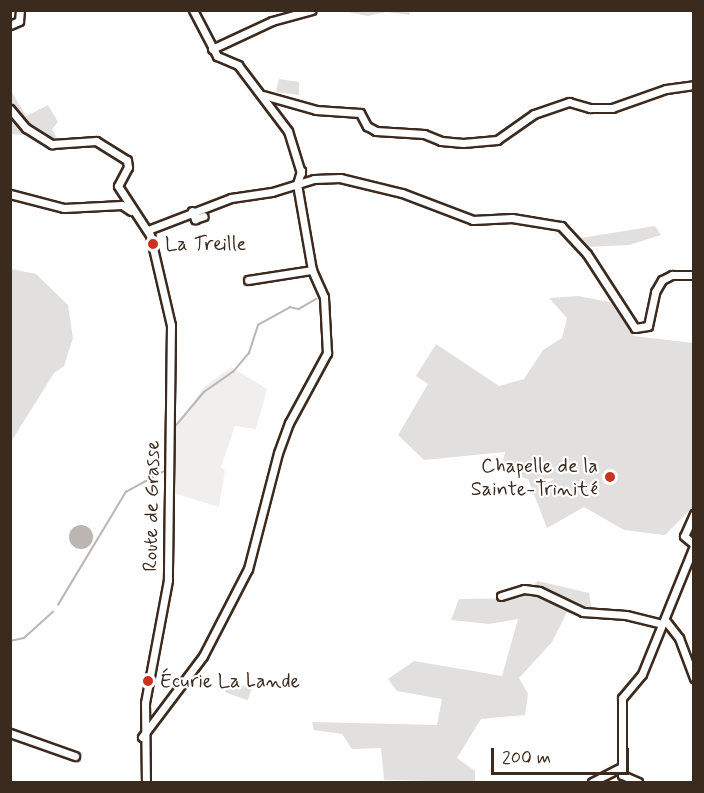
<!DOCTYPE html>
<html>
<head>
<meta charset="utf-8">
<style>
	body { margin:0 }
	#map { position:relative; width:704px; height:793px; overflow:hidden; background:#fff; font-family:Mynerve,sans-serif }
	div>[style] { position:absolute }
	[style*='--x'] { left:calc(var(--x)*1px); top:calc(var(--y)*1px); width:calc(var(--w)*1px); rotate:calc(var(--a)*1deg) }
	.built>* { inset:0; background:#f1efee }
	.green>* { inset:0; background:#e2e0de; transform-origin:0 0 }
	.water>* { inset:0; background:#bcb6b3 }
	.round { border-radius:50% }
	.stream>* { height:1.5px; margin:-0.75px; padding:0 0.75px; transform-origin:0.75px; border-radius:0.75px; background:#bcb6b3 }
	.roads { filter:drop-shadow(2px 0 #3b2a1e) drop-shadow(-2px 0 #3b2a1e) drop-shadow(0 2px #3b2a1e) drop-shadow(0 -2px #3b2a1e) }
	.minor>* { height:7px; margin:-3.5px; padding:0 3.5px; transform-origin:3.5px; border-radius:3.5px; background:#fff }
	.dots>* { width:16px; height:16px; translate:-50% -50%; box-sizing:border-box; border:3px solid #fff; border-radius:50% }
	span { translate:-50% -50%; white-space:nowrap; text-align:center; line-height:1.15; -webkit-text-stroke:4.5px #fff; paint-order:stroke }
	.poi-label { font-size:20px; color:#3b2a1e }
	.left { translate:0 -50%; text-align:left }
	.right { translate:-100% -50%; text-align:right }
	.street-label { font-size:20px; color:#3b2a1e }
	.frame { position:absolute; inset:0; border:12px solid #3b2a1e; pointer-events:none }
	.scale { position:absolute; left:491px; top:748px; width:138px; height:27px; box-sizing:border-box; border:3px solid #3b2a1e; border-top:0; padding-left:8px; font-size:18px; line-height:21px; white-space:nowrap; color:#3b2a1e; -webkit-text-stroke:4px #fff; paint-order:stroke }
</style>
</head>
<body>
<div id="map">
	<div class="built">
		<i style="clip-path:polygon(231px 367px,267px 389px,256px 429px,235px 426px,221px 467px,225px 471px,219px 507px,173px 493px,174px 439px,175px 429px,204px 387px)"></i>
	</div>
	<div class="green">
		<i style="clip-path:polygon(341px 11px,409px 11px,410px 15px,386px 12px,368px 16px)"></i>
		<i style="clip-path:polygon(279px 79px,299px 82px,299px 95px,276px 92px)"></i>
		<i style="clip-path:polygon(10px 89px,26px 116px,48px 105px,58px 122px,52px 129px,57px 138px,11px 134px)"></i>
		<i style="clip-path:polygon(655px 226px,661px 235px,629px 245px,586px 247px,581px 238px)"></i>
		<i style="clip-path:polygon(11px 269px,36px 274px,68px 305px,73px 338px,64px 366px,54px 373px,11px 442px)"></i>
		<i style="clip-path:polygon(578px 296px,610px 302px,634px 336px,693px 343px,693px 507px,665px 535px,624px 530px,584px 507px,547px 528px,528px 479px,501px 470px,505px 452px,424px 460px,398px 435px,428px 384px,416px 376px,436px 344px,499px 386px,524px 379px,543px 350px,562px 338px,567px 318px,549px 298px)"></i>
		<i style="clip-path:polygon(538px 581px,589px 593px,593px 619px,567px 612px,552px 642px,519px 678px,528px 694px,525px 715px,481px 719px,457px 758px,475px 771px,475px 782px,384px 780px,381px 748px,352px 749px,342px 734px,314px 730px,312px 722px,437px 725px,442px 699px,397px 691px,388px 679px,414px 661px,502px 676px,518px 619px,489px 624px,451px 620px,459px 599px,520px 598px)"></i>
		<i style="left:229px;top:681px;width:24px;height:12px;rotate:19deg"></i>
	</div>
	<div class="water">
		<i class="round" style="left:69px;top:525px;width:24px;height:24px"></i>
	</div>
	<div class="stream">
		<i style="--x:173;--y:429;--w:48;--a:-50"></i>
		<i style="--x:204;--y:392;--w:35;--a:-35"></i>
		<i style="--x:233;--y:372;--w:25;--a:-50"></i>
		<i style="--x:249;--y:353;--w:29;--a:-72"></i>
		<i style="--x:258;--y:325;--w:37;--a:-29"></i>
		<i style="--x:290;--y:307;--w:9;--a:13"></i>
		<i style="--x:299;--y:309;--w:20;--a:-30"></i>
		<i style="--x:58;--y:605;--w:132;--a:-59"></i>
		<i style="--x:126;--y:492;--w:46;--a:-28.8"></i>
		<i style="--x:10;--y:641;--w:14;--a:-12"></i>
		<i style="--x:24;--y:638;--w:39;--a:-42"></i>
	</div>
	<div class="roads">
		<div class="minor">
			<i style="--x:193;--y:10;--w:52;--a:62.4"></i>
			<i style="--x:217;--y:56;--w:23;--a:23"></i>
			<i style="--x:238;--y:65;--w:83;--a:52.9"></i>
			<i style="--x:288;--y:131;--w:44;--a:72.8"></i>
			<i style="--x:10;--y:25;--w:10;--a:-24"></i>
			<i style="--x:19;--y:21;--w:11;--a:-85"></i>
			<i style="--x:212;--y:49;--w:66;--a:-25"></i>
			<i style="--x:272;--y:21;--w:41;--a:-15.4"></i>
			<i style="--x:263;--y:95;--w:55;--a:15.8"></i>
			<i style="--x:316;--y:110;--w:44;--a:3.9"></i>
			<i style="--x:360;--y:113;--w:15;--a:62"></i>
			<i style="--x:367;--y:126;--w:10;--a:29"></i>
			<i style="--x:376;--y:131;--w:48;--a:3.6"></i>
			<i style="--x:424;--y:134;--w:18;--a:22"></i>
			<i style="--x:441;--y:141;--w:22;--a:5"></i>
			<i style="--x:463;--y:143;--w:34;--a:-5"></i>
			<i style="--x:497;--y:140;--w:45;--a:-35.1"></i>
			<i style="--x:534;--y:114;--w:37;--a:-19"></i>
			<i style="--x:569;--y:102;--w:22;--a:16"></i>
			<i style="--x:590;--y:108;--w:22;--a:0"></i>
			<i style="--x:612;--y:108;--w:57;--a:-19.4"></i>
			<i style="--x:666;--y:89;--w:28;--a:-8"></i>
			<i style="--x:10;--y:109;--w:25;--a:50"></i>
			<i style="--x:26;--y:128;--w:31;--a:32"></i>
			<i style="--x:52;--y:144;--w:44;--a:-3.9"></i>
			<i style="--x:96;--y:141;--w:36;--a:32"></i>
			<i style="--x:127;--y:160;--w:7;--a:82"></i>
			<i style="--x:128;--y:167;--w:21;--a:118"></i>
			<i style="--x:118;--y:186;--w:59;--a:56.9"></i>
			<i style="--x:150;--y:235;--w:92;--a:76.9"></i>
			<i style="--x:171;--y:325;--w:255;--a:90.7"></i>
			<i style="--x:168;--y:580;--w:125;--a:100.6"></i>
			<i style="--x:145;--y:703;--w:79;--a:89.3"></i>
			<i style="--x:10;--y:194;--w:56;--a:14.5"></i>
			<i style="--x:64;--y:208;--w:58;--a:-3"></i>
			<i style="--x:122;--y:205;--w:11;--a:34"></i>
			<i style="--x:192;--y:211;--w:9;--a:69"></i>
			<i style="--x:195;--y:219;--w:9;--a:-18"></i>
			<i style="--x:148;--y:230;--w:89;--a:-21.1"></i>
			<i style="--x:231;--y:198;--w:41;--a:-8.3"></i>
			<i style="--x:272;--y:192;--w:44;--a:-17.2"></i>
			<i style="--x:314;--y:179;--w:26;--a:-2"></i>
			<i style="--x:340;--y:178;--w:64;--a:13.6"></i>
			<i style="--x:402;--y:193;--w:76;--a:20.8"></i>
			<i style="--x:473;--y:220;--w:39;--a:-3"></i>
			<i style="--x:512;--y:218;--w:50;--a:9.3"></i>
			<i style="--x:561;--y:226;--w:38;--a:47"></i>
			<i style="--x:587;--y:254;--w:88;--a:57"></i>
			<i style="--x:635;--y:328;--w:13;--a:-9"></i>
			<i style="--x:648;--y:326;--w:35;--a:-78"></i>
			<i style="--x:655;--y:292;--w:14;--a:-60"></i>
			<i style="--x:662;--y:280;--w:11;--a:-27"></i>
			<i style="--x:672;--y:275;--w:22;--a:0"></i>
			<i style="--x:248;--y:280;--w:65;--a:-8.9"></i>
			<i style="--x:694;--y:514;--w:24;--a:114"></i>
			<i style="--x:684;--y:536;--w:13;--a:39"></i>
			<i style="--x:501;--y:596;--w:24;--a:-17"></i>
			<i style="--x:524;--y:589;--w:15;--a:8"></i>
			<i style="--x:539;--y:591;--w:49;--a:25.5"></i>
			<i style="--x:583;--y:612;--w:43;--a:4"></i>
			<i style="--x:626;--y:615;--w:36;--a:14"></i>
			<i style="--x:665;--y:620;--w:23;--a:52"></i>
			<i style="--x:679;--y:638;--w:43;--a:69.4"></i>
			<i style="--x:10;--y:733;--w:69;--a:19.5"></i>
			<i style="--x:142;--y:737;--w:101;--a:-53"></i>
			<i style="--x:203;--y:656;--w:98;--a:-62.7"></i>
			<i style="--x:248;--y:569;--w:120;--a:-75.5"></i>
			<i style="--x:278;--y:453;--w:32;--a:-70"></i>
			<i style="--x:289;--y:423;--w:80;--a:-61.5"></i>
			<i style="--x:327;--y:353;--w:56;--a:-93.1"></i>
			<i style="--x:324;--y:297;--w:30;--a:-114"></i>
			<i style="--x:312;--y:270;--w:87;--a:-99.9"></i>
			<i style="--x:297;--y:184;--w:14;--a:-73"></i>
			<i style="--x:592;--y:782;--w:33;--a:-27"></i>
			<i style="--x:638;--y:782;--w:17;--a:-156"></i>
			<i style="--x:622;--y:775;--w:77;--a:-90"></i>
			<i style="--x:622;--y:698;--w:31;--a:-50"></i>
			<i style="--x:642;--y:674;--w:138;--a:-67.9"></i>
		</div>
	</div>
	<div class="dots">
		<i style="left:153px;top:244px;background:#c8321e"></i>
		<i style="left:610px;top:477px;background:#c8321e"></i>
		<i style="left:148px;top:681px;background:#c8321e"></i>
	</div>
	<div class="poi-label">
		<span class="left" style="left:165px;top:244px">La Treille</span>
		<span class="right" style="left:598px;top:478px">Chapelle de la<br>Sainte-Trinité</span>
		<span class="left" style="left:160px;top:681px">Écurie La Lande</span>
	</div>
	<div class="street-label">
		<span style="left:152px;top:506px;rotate:-89deg">Route de Grasse</span>
	</div>
	<div class="frame"></div>
	<div class="scale">200 m</div>
</div>
</body>
</html>
